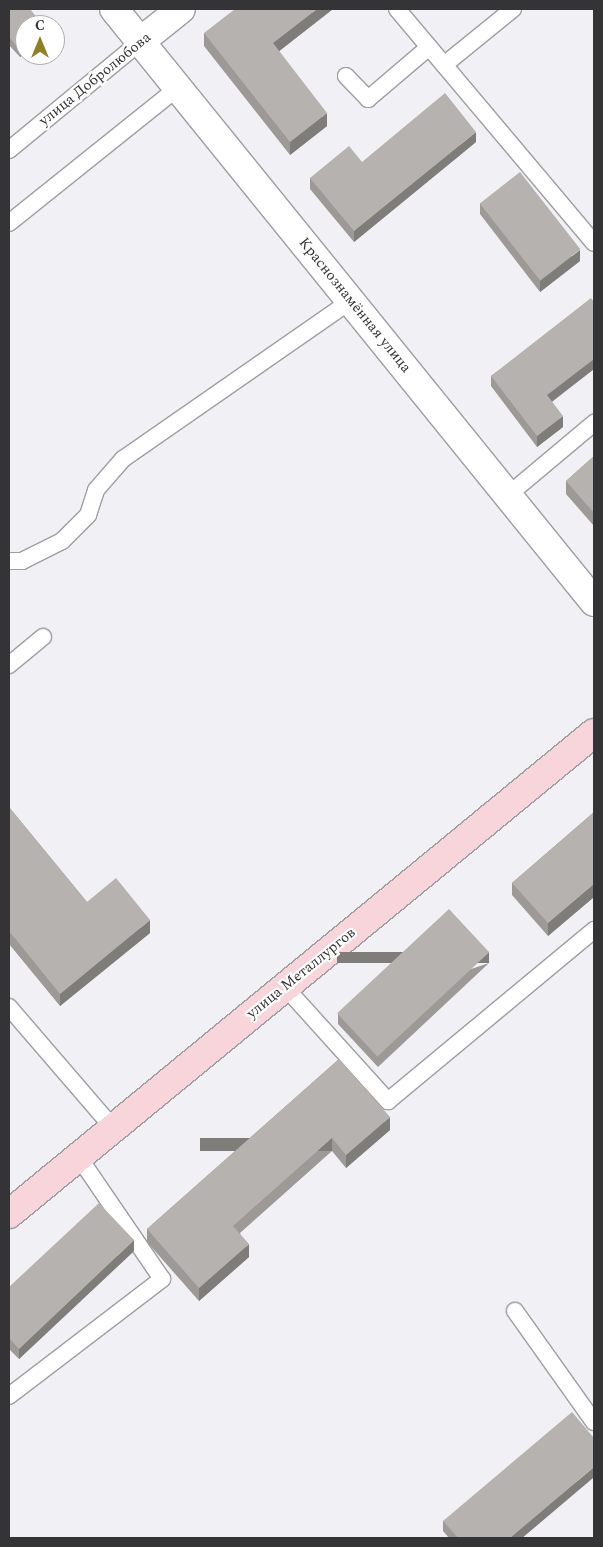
<!DOCTYPE html>
<html>
<head>
<meta charset="utf-8">
<style>
	body { margin:0 }
	#map { position:relative; width:603px; height:1547px; overflow:hidden; background:#f1f0f5; font-family:Spectral,serif }
	div>[style] { position:absolute }
	[style*='--x'] { left:calc(var(--x)*1px); top:calc(var(--y)*1px); width:calc(var(--w)*1px); rotate:calc(var(--a)*1deg) }
	.roads { filter:drop-shadow(1px 0 #9f9ea2) drop-shadow(-1px 0 #9f9ea2) drop-shadow(0 1px #9f9ea2) drop-shadow(0 -1px #9f9ea2) }
	.lane>* { height:16px; margin:-8px; padding:0 8px; transform-origin:8px; border-radius:8px; background:#fff }
	.street>* { height:28px; margin:-14px; padding:0 14px; transform-origin:14px; border-radius:14px; background:#fff }
	.secondary>* { height:28px; margin:-14px; padding:0 14px; transform-origin:14px; border-radius:14px; background:#f7d5da }
	.wall>* { inset:0; background:#9c9996 }
	.shaded-wall>* { inset:0; background:#7f7d7a; transform-origin:0 0 }
	.building>* { inset:0; background:#b5b2af; transform-origin:0 0 }
	span { translate:-50% -50%; white-space:nowrap; text-align:center; line-height:1.15; -webkit-text-stroke:4.5px #fff; paint-order:stroke }
	.street-label { font-size:15px; color:#343335 }
	.frame { position:absolute; inset:0; border:10px solid #343335; pointer-events:none }
	.north { position:absolute; left:15px; top:15px; width:50px; height:50px; box-sizing:border-box; background:#fff; border:1px solid #aeadae; border-radius:50%; rotate:0deg; font-size:14px; font-weight:700; line-height:20px; text-align:center; color:#343335 }
	.north::after { content:''; display:block; margin:auto; width:18px; height:22px; background:#917d24; clip-path:polygon(50% 0,100% 100%,50% 72%,0 100%) }
</style>
</head>
<body>
<div id="map">
	<div class="roads">
		<div class="lane">
			<i style="--x:429;--y:47;--w:256;--a:49.9"></i>
			<i style="--x:444;--y:65;--w:89;--a:-39.1"></i>
			<i style="--x:346;--y:76;--w:32;--a:46"></i>
			<i style="--x:368;--y:99;--w:80;--a:-40.4"></i>
			<i style="--x:429;--y:47;--w:50;--a:-130.1"></i>
			<i style="--x:9;--y:150;--w:171;--a:-39.5"></i>
			<i style="--x:9;--y:223;--w:218;--a:-38.7"></i>
			<i style="--x:507;--y:496;--w:114;--a:-40"></i>
			<i style="--x:9;--y:561;--w:13;--a:0"></i>
			<i style="--x:22;--y:561;--w:45;--a:-26.6"></i>
			<i style="--x:62;--y:541;--w:37;--a:-45"></i>
			<i style="--x:88;--y:515;--w:26;--a:-72"></i>
			<i style="--x:96;--y:490;--w:41;--a:-48.9"></i>
			<i style="--x:123;--y:459;--w:279;--a:-34.8"></i>
			<i style="--x:9;--y:665;--w:44;--a:-39.5"></i>
			<i style="--x:285;--y:987;--w:154;--a:47.9"></i>
			<i style="--x:388;--y:1101;--w:268;--a:-39.7"></i>
			<i style="--x:9;--y:1007;--w:160;--a:49.3"></i>
			<i style="--x:515;--y:1311;--w:136;--a:54.6"></i>
			<i style="--x:9;--y:1396;--w:193;--a:-37.4"></i>
			<i style="--x:162;--y:1279;--w:149;--a:-124.3"></i>
		</div>
		<div class="street">
			<i style="--x:114;--y:9;--w:763;--a:51.01"></i>
			<i style="--x:141;--y:41;--w:51;--a:-38.7"></i>
		</div>
		<div class="secondary">
			<i style="--x:9;--y:1214;--w:757;--a:-39.43"></i>
		</div>
	</div>
	<div class="wall">
		<i style="clip-path:polygon(9px 9px,25px 25px,25px 53px,20px 57px,9px 45px)"></i>
		<i style="clip-path:polygon(333px 9px,279px 51px,327px 126px,290px 155px,204px 46px,204px 33px)"></i>
		<i style="clip-path:polygon(476px 142px,354px 242px,310px 189px,310px 178px,362px 162px)"></i>
		<i style="clip-path:polygon(480px 203px,580px 261px,540px 292px,480px 214px)"></i>
		<i style="clip-path:polygon(594px 302px,594px 369px,552px 402px,563px 427px,537px 447px,491px 386px,491px 376px)"></i>
		<i style="clip-path:polygon(594px 456px,594px 526px,566px 494px,566px 481px)"></i>
		<i style="clip-path:polygon(9px 807px,87px 902px,150px 933px,60px 1006px,9px 944px)"></i>
		<i style="clip-path:polygon(594px 812px,594px 897px,548px 936px,512px 895px,512px 883px)"></i>
		<i style="clip-path:polygon(489px 963px,378px 1067px,338px 1024px,338px 1014px)"></i>
		<i style="clip-path:polygon(339px 1059px,390px 1130px,346px 1168px,332px 1151px,240px 1233px,249px 1257px,199px 1301px,147px 1242px,147px 1229px)"></i>
		<i style="clip-path:polygon(134px 1251px,19px 1359px,9px 1349px,9px 1287px)"></i>
		<i style="clip-path:polygon(594px 1477px,522px 1538px,449px 1538px,443px 1531px,443px 1521px)"></i>
	</div>
	<div class="shaded-wall">
		<i style="clip-path:polygon(317px 9px,333px 9px,273px 56px,273px 43px)"></i>
		<i style="clip-path:polygon(25px 45px,25px 53px,20px 57px,20px 50px)"></i>
		<i style="clip-path:polygon(327px 113px,327px 126px,290px 155px,290px 142px)"></i>
		<i style="clip-path:polygon(476px 132px,476px 142px,354px 242px,354px 231px)"></i>
		<i style="clip-path:polygon(580px 250px,580px 261px,540px 292px,540px 281px)"></i>
		<i style="clip-path:polygon(594px 359px,594px 369px,547px 405px,547px 395px)"></i>
		<i style="clip-path:polygon(563px 416px,563px 427px,537px 447px,537px 436px)"></i>
		<i style="clip-path:polygon(594px 884px,594px 897px,548px 936px,548px 923px)"></i>
		<i style="clip-path:polygon(150px 920px,150px 933px,60px 1006px,60px 994px)"></i>
		<i style="left:489px;top:952px;width:11px;height:152px;rotate:90deg"></i>
		<i style="clip-path:polygon(390px 1117px,390px 1130px,346px 1168px,346px 1155px)"></i>
		<i style="left:332px;top:1138px;width:13px;height:132px;rotate:90deg"></i>
		<i style="clip-path:polygon(134px 1240px,134px 1251px,19px 1359px,19px 1349px)"></i>
		<i style="clip-path:polygon(249px 1244px,249px 1257px,199px 1301px,199px 1288px)"></i>
		<i style="clip-path:polygon(594px 1467px,594px 1477px,522px 1538px,510px 1538px)"></i>
	</div>
	<div class="building">
		<i style="clip-path:polygon(9px 9px,30px 9px,43px 25px,25px 25px,25px 45px,20px 50px,9px 37px)"></i>
		<i style="clip-path:polygon(235px 9px,317px 9px,273px 43px,327px 113px,290px 142px,204px 33px)"></i>
		<i style="clip-path:polygon(445px 93px,476px 132px,354px 231px,310px 178px,349px 146px,362px 162px)"></i>
		<i style="left:520px;top:172px;width:98px;height:51px;rotate:52deg"></i>
		<i style="clip-path:polygon(591px 298px,594px 302px,594px 359px,547px 395px,563px 416px,537px 436px,491px 376px)"></i>
		<i style="clip-path:polygon(594px 456px,594px 513px,566px 481px)"></i>
		<i style="clip-path:polygon(9px 807px,87px 902px,116px 878px,150px 920px,60px 994px,9px 931px)"></i>
		<i style="clip-path:polygon(594px 812px,594px 884px,548px 923px,512px 883px)"></i>
		<i style="left:449px;top:909px;width:59px;height:153px;rotate:47deg"></i>
		<i style="clip-path:polygon(339px 1059px,390px 1117px,346px 1155px,332px 1138px,233px 1226px,249px 1244px,199px 1288px,147px 1229px)"></i>
		<i style="clip-path:polygon(99px 1203px,134px 1240px,19px 1349px,9px 1338px,9px 1287px)"></i>
		<i style="clip-path:polygon(572px 1412px,594px 1438px,594px 1467px,510px 1538px,458px 1538px,443px 1521px)"></i>
	</div>
	<div class="street-label">
		<span style="left:95px;top:79px;rotate:-39deg">улица Добролюбова</span>
		<span style="left:355px;top:305px;rotate:51deg">Краснознамённая улица</span>
		<span style="left:301px;top:973px;rotate:-39deg">улица Металлургов</span>
	</div>
	<div class="frame"></div>
	<div class="north">С</div>
</div>
</body>
</html>
